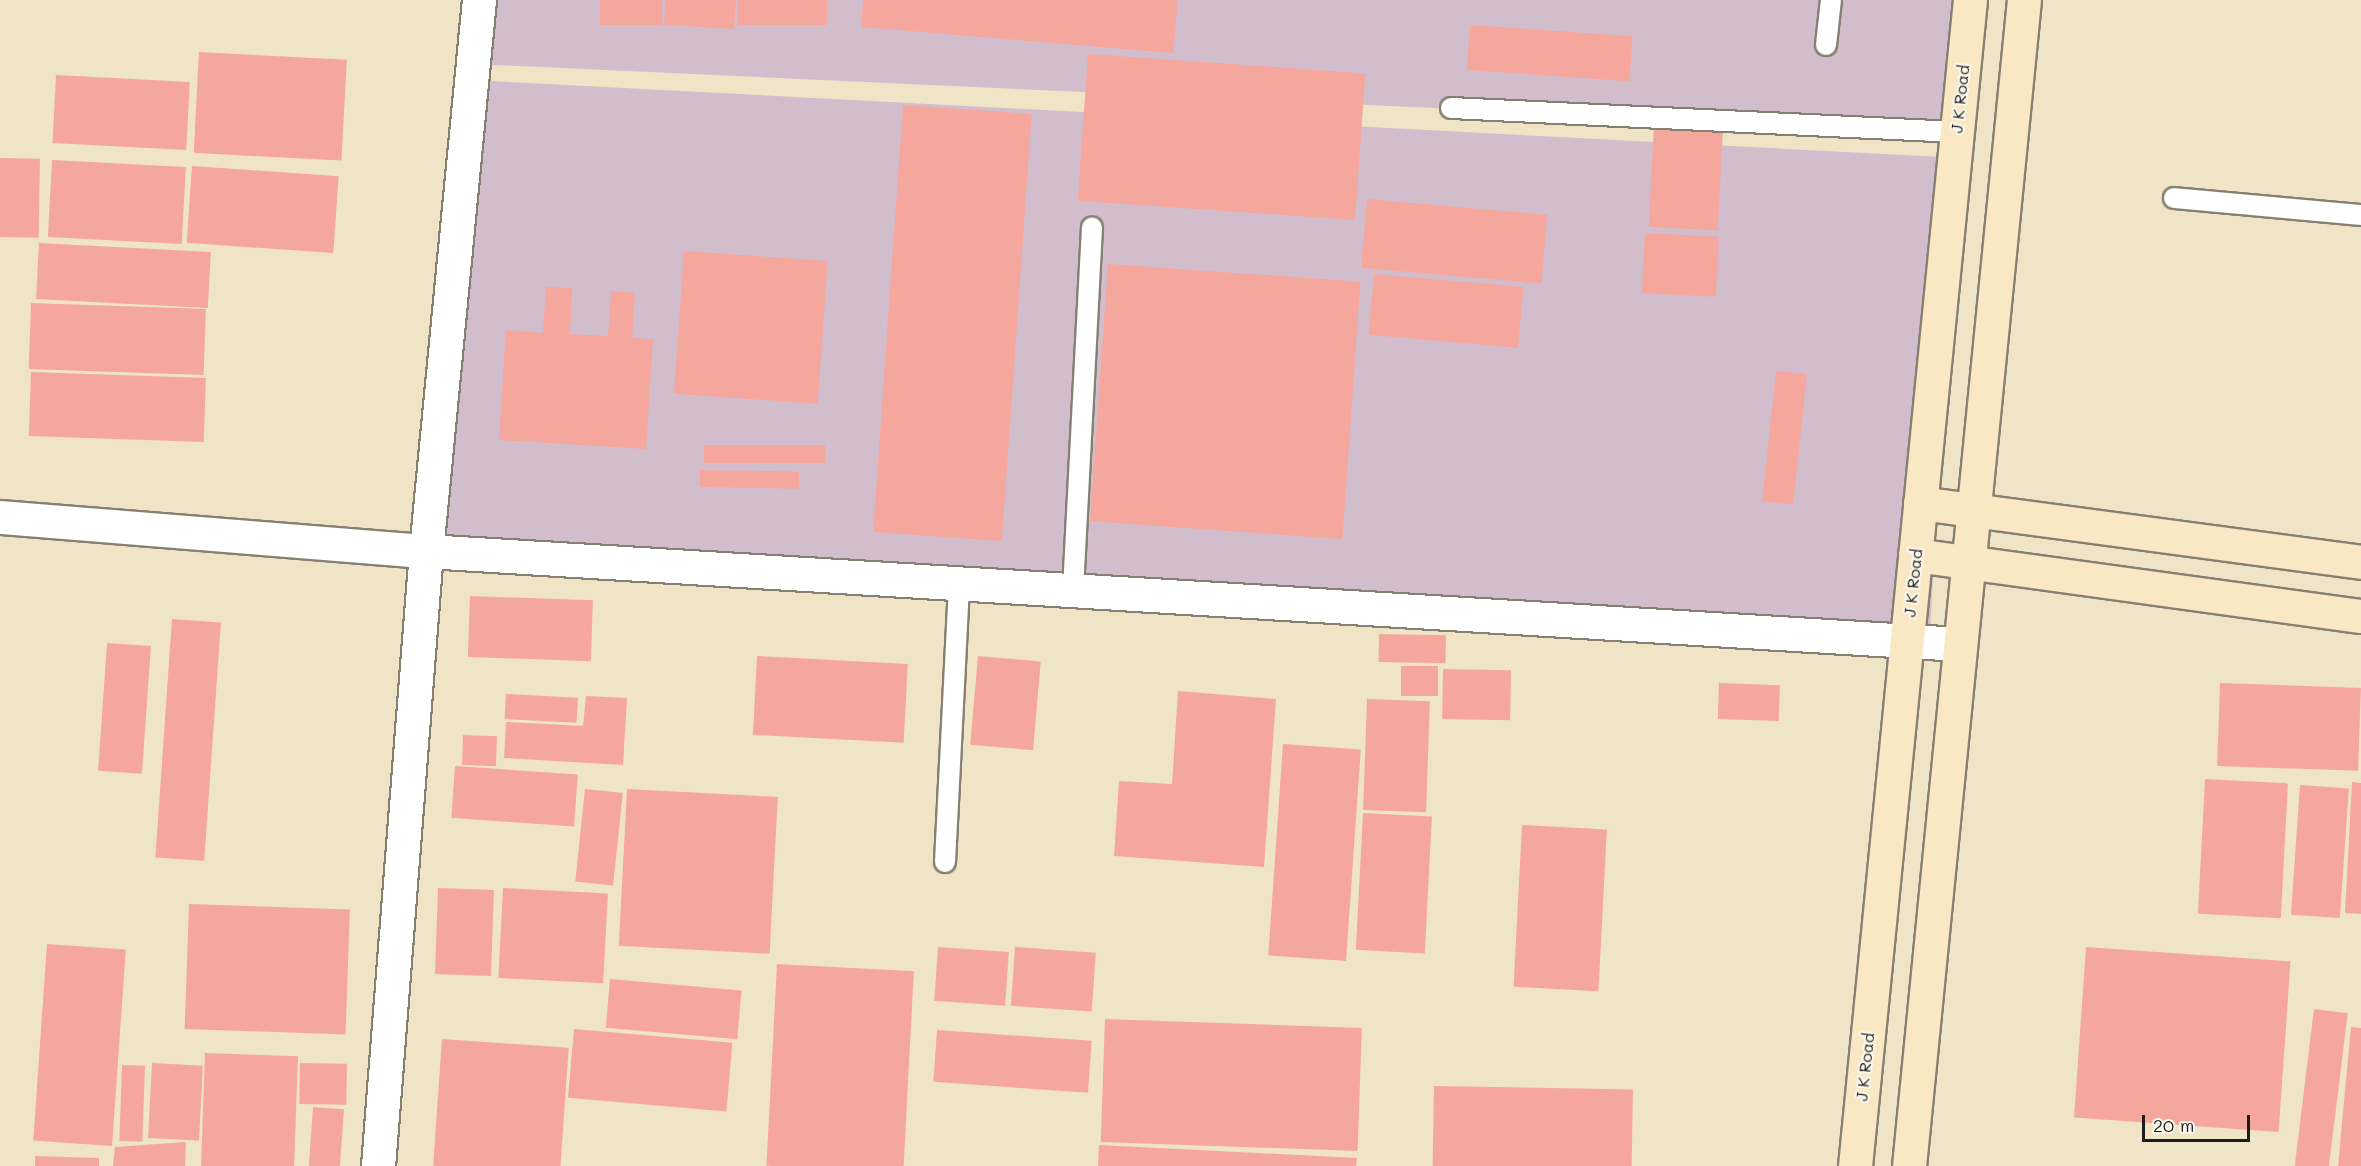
<!DOCTYPE html>
<html>
<head>
<meta charset="utf-8">
<style>
	body { margin:0 }
	#map { position:relative; width:2361px; height:1166px; overflow:hidden; background:#f0e4c7; font-family:Mali,sans-serif }
	div>[style] { position:absolute }
	[style*='--x'] { left:calc(var(--x)*1px); top:calc(var(--y)*1px); width:calc(var(--w)*1px); rotate:calc(var(--a)*1deg) }
	.industrial>* { inset:0; background:#d1bdcb; transform-origin:0 0 }
	.building>* { inset:0; background:#f5a79d; transform-origin:0 0 }
	.roads { filter:drop-shadow(2px 0 #868072) drop-shadow(-2px 0 #868072) drop-shadow(0 2px #868072) drop-shadow(0 -2px #868072) }
	.lane>* { height:20px; margin:-10px; padding:0 10px; transform-origin:10px; border-radius:10px; background:#fff }
	.street>* { height:33px; margin:-16.5px; padding:0 16.5px; transform-origin:16.5px; border-radius:16.5px; background:#fff }
	.secondary>* { height:33px; margin:-16.5px; padding:0 16.5px; transform-origin:16.5px; border-radius:16.5px; background:#fae7c3 }
	span { translate:-50% -50%; white-space:nowrap; text-align:center; line-height:1.15; -webkit-text-stroke:4.5px #fbf7ec; paint-order:stroke }
	.street-label { font-size:16px; color:#1c1c1c }
	.scale { position:absolute; left:2142px; top:1115px; width:108px; height:27px; box-sizing:border-box; border:3px solid #1c1c1c; border-top:0; padding-left:8px; font-size:18px; line-height:21px; white-space:nowrap; color:#1c1c1c; -webkit-text-stroke:4px #fbf7ec; paint-order:stroke }
</style>
</head>
<body>
<div id="map">
	<div class="industrial">
		<i style="clip-path:polygon(479px 0,1957px 0,1957px 132px,473px 64px)"></i>
		<i style="left:471px;top:80px;width:1486px;height:473px;rotate:3deg"></i>
	</div>
	<div class="building">
		<i style="left:600px;top:0;width:62px;height:25px"></i>
		<i style="clip-path:polygon(665px 0,736px 0,734px 29px,664px 25px)"></i>
		<i style="left:738px;top:0;width:89px;height:25px"></i>
		<i style="clip-path:polygon(863px 0,1178px 0,1173px 53px,861px 27px)"></i>
		<i style="left:1470px;top:25px;width:163px;height:45px;rotate:4deg"></i>
		<i style="left:199px;top:52px;width:148px;height:101px;rotate:3deg"></i>
		<i style="left:1088px;top:54px;width:278px;height:147px;rotate:4deg"></i>
		<i style="left:56px;top:75px;width:134px;height:68px;rotate:3deg"></i>
		<i style="left:903px;top:105px;width:129px;height:428px;rotate:4deg"></i>
		<i style="left:1654px;top:127px;width:69px;height:100px;rotate:3deg"></i>
		<i style="left:0;top:158px;width:40px;height:79px;rotate:1deg"></i>
		<i style="left:52px;top:160px;width:134px;height:77px;rotate:3deg"></i>
		<i style="left:192px;top:166px;width:147px;height:77px;rotate:4deg"></i>
		<i style="left:1367px;top:199px;width:181px;height:69px;rotate:5deg"></i>
		<i style="left:1645px;top:233px;width:74px;height:60px;rotate:3deg"></i>
		<i style="left:39px;top:243px;width:172px;height:56px;rotate:3deg"></i>
		<i style="left:684px;top:251px;width:144px;height:143px;rotate:4deg"></i>
		<i style="left:1108px;top:264px;width:253px;height:258px;rotate:4deg"></i>
		<i style="left:1374px;top:274px;width:150px;height:61px;rotate:5deg"></i>
		<i style="clip-path:polygon(546px 287px,572px 288px,570px 334px,608px 336px,611px 291px,635px 293px,632px 338px,653px 339px,646px 449px,499px 440px,506px 330px,543px 333px)"></i>
		<i style="left:31px;top:303px;width:175px;height:66px;rotate:2deg"></i>
		<i style="left:1776px;top:371px;width:31px;height:131px;rotate:6deg"></i>
		<i style="left:31px;top:372px;width:175px;height:64px;rotate:2deg"></i>
		<i style="left:704px;top:445px;width:121px;height:18px"></i>
		<i style="left:700px;top:470px;width:99px;height:17px;rotate:1deg"></i>
		<i style="left:470px;top:596px;width:123px;height:61px;rotate:2deg"></i>
		<i style="left:172px;top:619px;width:49px;height:239px;rotate:4deg"></i>
		<i style="left:1379px;top:634px;width:67px;height:28px;rotate:1deg"></i>
		<i style="left:107px;top:643px;width:44px;height:128px;rotate:4deg"></i>
		<i style="left:757px;top:656px;width:151px;height:79px;rotate:3deg"></i>
		<i style="left:978px;top:656px;width:63px;height:89px;rotate:5deg"></i>
		<i style="left:1401px;top:666px;width:37px;height:30px"></i>
		<i style="left:1443px;top:669px;width:68px;height:50px;rotate:1deg"></i>
		<i style="left:1719px;top:683px;width:61px;height:36px;rotate:2deg"></i>
		<i style="left:2220px;top:683px;width:141px;height:83px;rotate:2deg"></i>
		<i style="clip-path:polygon(1178px 691px,1276px 699px,1264px 867px,1114px 856px,1119px 781px,1172px 784px)"></i>
		<i style="left:506px;top:694px;width:72px;height:25px;rotate:3deg"></i>
		<i style="clip-path:polygon(586px 696px,627px 698px,623px 765px,504px 758px,506px 722px,583px 726px)"></i>
		<i style="left:1367px;top:699px;width:63px;height:111px;rotate:2deg"></i>
		<i style="left:463px;top:735px;width:34px;height:30px;rotate:2deg"></i>
		<i style="left:1283px;top:744px;width:78px;height:212px;rotate:4deg"></i>
		<i style="left:455px;top:766px;width:123px;height:52px;rotate:4deg"></i>
		<i style="left:2205px;top:779px;width:83px;height:135px;rotate:3deg"></i>
		<i style="clip-path:polygon(2352px 782px,2361px 783px,2361px 914px,2345px 913px)"></i>
		<i style="left:2300px;top:785px;width:49px;height:130px;rotate:4deg"></i>
		<i style="left:585px;top:789px;width:38px;height:93px;rotate:6deg"></i>
		<i style="left:627px;top:789px;width:151px;height:157px;rotate:3deg"></i>
		<i style="left:1363px;top:813px;width:69px;height:137px;rotate:3deg"></i>
		<i style="left:1522px;top:825px;width:85px;height:162px;rotate:3deg"></i>
		<i style="left:438px;top:888px;width:56px;height:86px;rotate:2deg"></i>
		<i style="left:503px;top:888px;width:105px;height:90px;rotate:3deg"></i>
		<i style="left:189px;top:904px;width:161px;height:125px;rotate:2deg"></i>
		<i style="left:47px;top:944px;width:79px;height:197px;rotate:4deg"></i>
		<i style="left:938px;top:947px;width:71px;height:54px;rotate:4deg"></i>
		<i style="left:1015px;top:947px;width:81px;height:59px;rotate:4deg"></i>
		<i style="left:2086px;top:947px;width:205px;height:171px;rotate:4deg"></i>
		<i style="left:777px;top:964px;width:137px;height:202px;rotate:3deg"></i>
		<i style="left:610px;top:979px;width:132px;height:49px;rotate:5deg"></i>
		<i style="left:2314px;top:1009px;width:34px;height:158px;rotate:7deg"></i>
		<i style="left:1105px;top:1019px;width:257px;height:123px;rotate:2deg"></i>
		<i style="clip-path:polygon(2351px 1027px,2361px 1028px,2361px 1166px,2338px 1166px)"></i>
		<i style="left:574px;top:1029px;width:159px;height:69px;rotate:5deg"></i>
		<i style="left:937px;top:1030px;width:155px;height:52px;rotate:4deg"></i>
		<i style="left:442px;top:1039px;width:127px;height:127px;rotate:4deg"></i>
		<i style="left:205px;top:1053px;width:93px;height:113px;rotate:2deg"></i>
		<i style="left:152px;top:1063px;width:51px;height:75px;rotate:3deg"></i>
		<i style="left:300px;top:1063px;width:47px;height:41px;rotate:1deg"></i>
		<i style="left:122px;top:1065px;width:23px;height:76px;rotate:2deg"></i>
		<i style="left:1434px;top:1086px;width:199px;height:80px;rotate:1deg"></i>
		<i style="left:313px;top:1107px;width:31px;height:59px;rotate:4deg"></i>
		<i style="clip-path:polygon(186px 1142px,185px 1166px,113px 1166px,115px 1147px)"></i>
		<i style="clip-path:polygon(1099px 1145px,1357px 1158px,1356px 1166px,1098px 1166px)"></i>
		<i style="clip-path:polygon(35px 1156px,99px 1158px,99px 1166px,35px 1166px)"></i>
	</div>
	<div class="roads">
		<div class="lane">
			<i style="--x:1826;--y:45;--w:45;--a:-83.7"></i>
			<i style="--x:1451;--y:108;--w:507;--a:2.72"></i>
			<i style="--x:2174;--y:198;--w:188;--a:5.2"></i>
			<i style="--x:1073;--y:590;--w:363;--a:-87"></i>
			<i style="--x:945;--y:862;--w:279;--a:-87.1"></i>
		</div>
		<div class="street">
			<i style="--x:0;--y:517;--w:427;--a:4.6"></i>
			<i style="--x:426;--y:551;--w:1537;--a:3.47"></i>
			<i style="--x:378;--y:1166;--w:617;--a:-85.54"></i>
			<i style="--x:426;--y:551;--w:554;--a:-84.51"></i>
		</div>
		<div class="secondary">
			<i style="--x:1920;--y:503;--w:445;--a:7.6"></i>
			<i style="--x:1915;--y:555;--w:450;--a:7.8"></i>
			<i style="--x:1855;--y:1166;--w:1172;--a:-84.37"></i>
			<i style="--x:1909;--y:1166;--w:1172;--a:-84.37"></i>
		</div>
	</div>
	<div class="street-label">
		<span style="left:1960px;top:99px;rotate:-84deg">J K Road</span>
		<span style="left:1913px;top:583px;rotate:-84deg">J K Road</span>
		<span style="left:1865px;top:1067px;rotate:-84deg">J K Road</span>
	</div>
	<div class="scale">20 m</div>
</div>
</body>
</html>
